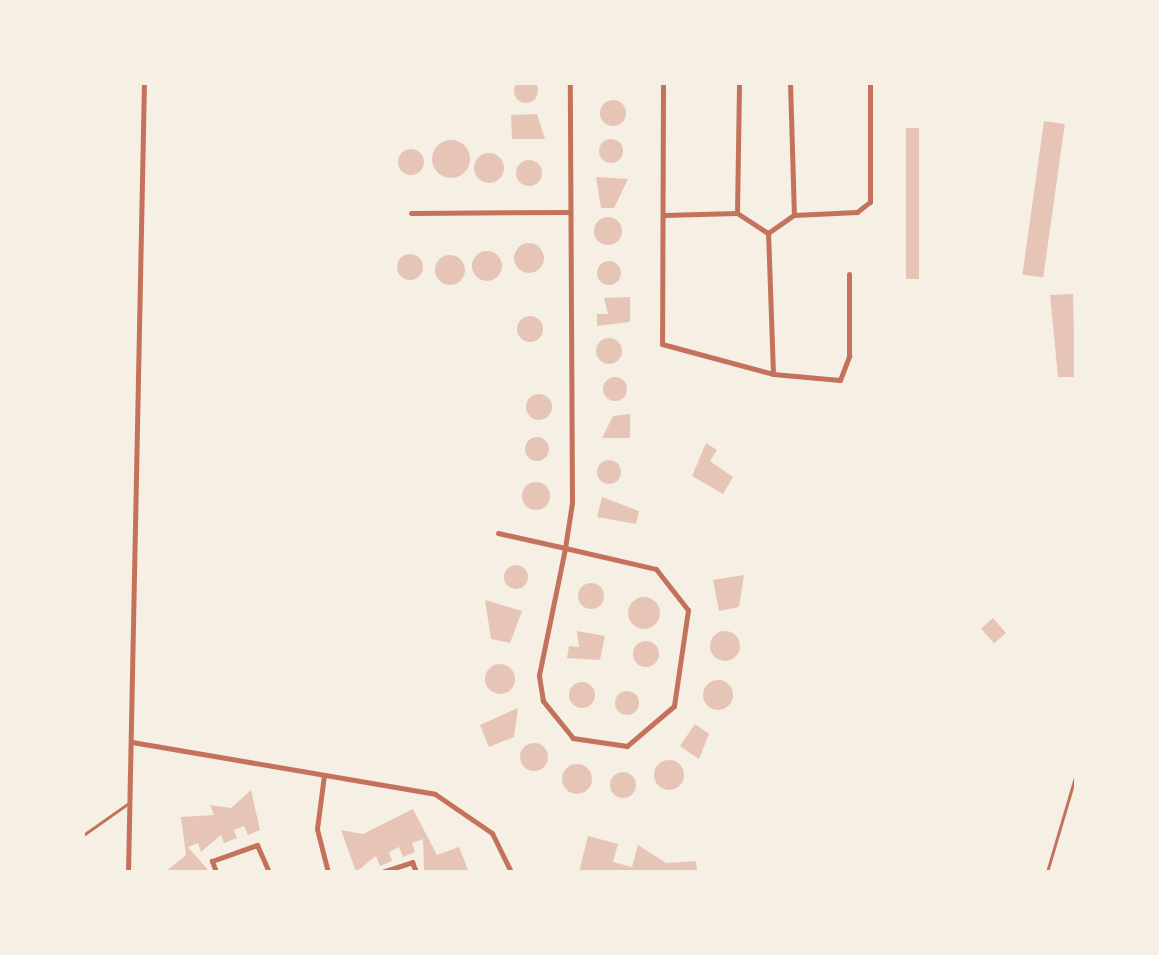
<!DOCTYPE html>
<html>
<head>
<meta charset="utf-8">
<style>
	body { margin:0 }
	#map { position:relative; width:1159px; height:955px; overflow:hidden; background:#f6efe4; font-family:"Golos Text",sans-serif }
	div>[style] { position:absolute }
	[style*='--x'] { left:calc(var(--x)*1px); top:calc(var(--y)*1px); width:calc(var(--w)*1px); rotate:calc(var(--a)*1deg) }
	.building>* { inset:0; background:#e6c5b7; transform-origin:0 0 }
	.round { border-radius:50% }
	.service>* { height:2.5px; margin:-1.25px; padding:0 1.25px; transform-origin:1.25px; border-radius:1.25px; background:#c5725c }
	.minor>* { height:5px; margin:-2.5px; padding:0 2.5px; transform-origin:2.5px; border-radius:2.5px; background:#c5725c }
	span { translate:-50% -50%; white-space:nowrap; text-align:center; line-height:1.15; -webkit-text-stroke:8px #f6efe4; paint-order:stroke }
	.frame { position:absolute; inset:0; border:85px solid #f6efe4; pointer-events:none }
</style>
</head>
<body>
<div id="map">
	<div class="building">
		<i class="round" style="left:514px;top:79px;width:24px;height:24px"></i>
		<i class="round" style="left:600px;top:100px;width:26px;height:26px"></i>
		<i style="clip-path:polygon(537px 114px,545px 139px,512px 139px,511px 115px)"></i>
		<i style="left:1044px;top:121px;width:21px;height:155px;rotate:8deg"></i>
		<i style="left:906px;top:128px;width:13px;height:151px"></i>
		<i class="round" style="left:599px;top:139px;width:24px;height:24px"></i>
		<i class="round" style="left:432px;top:140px;width:38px;height:38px"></i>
		<i class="round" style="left:398px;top:149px;width:26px;height:26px"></i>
		<i class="round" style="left:474px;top:153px;width:30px;height:30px"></i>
		<i class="round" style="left:516px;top:160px;width:26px;height:26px"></i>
		<i style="clip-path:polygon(596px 177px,628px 179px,614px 208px,601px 208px)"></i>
		<i class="round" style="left:594px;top:217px;width:28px;height:28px"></i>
		<i class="round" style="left:514px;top:243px;width:30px;height:30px"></i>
		<i class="round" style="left:472px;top:251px;width:30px;height:30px"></i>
		<i class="round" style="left:397px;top:254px;width:26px;height:26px"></i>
		<i class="round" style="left:435px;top:255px;width:30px;height:30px"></i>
		<i class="round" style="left:597px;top:261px;width:24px;height:24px"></i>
		<i style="clip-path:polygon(1073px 294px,1075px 377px,1058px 377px,1050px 295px)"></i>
		<i style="clip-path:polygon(630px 297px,630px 322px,597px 326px,597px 314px,608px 314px,604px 298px)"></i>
		<i class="round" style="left:517px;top:316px;width:26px;height:26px"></i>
		<i class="round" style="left:596px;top:338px;width:26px;height:26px"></i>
		<i class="round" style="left:603px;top:377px;width:24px;height:24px"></i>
		<i class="round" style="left:526px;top:394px;width:26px;height:26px"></i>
		<i style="clip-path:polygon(630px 414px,630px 438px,602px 438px,613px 416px)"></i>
		<i class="round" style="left:525px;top:437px;width:24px;height:24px"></i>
		<i style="clip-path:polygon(706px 443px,717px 450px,710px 461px,733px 477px,723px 494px,692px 476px)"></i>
		<i class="round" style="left:597px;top:460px;width:24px;height:24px"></i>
		<i class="round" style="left:522px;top:482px;width:28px;height:28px"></i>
		<i style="clip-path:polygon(602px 497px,639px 511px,636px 524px,597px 517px)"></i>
		<i class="round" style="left:504px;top:565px;width:24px;height:24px"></i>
		<i style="clip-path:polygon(744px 575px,739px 607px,719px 611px,713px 580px)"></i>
		<i class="round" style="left:578px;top:583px;width:26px;height:26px"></i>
		<i class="round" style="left:628px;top:597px;width:32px;height:32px"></i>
		<i style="clip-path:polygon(485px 600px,522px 611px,510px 643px,491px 639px)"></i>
		<i style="left:993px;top:618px;width:20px;height:16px;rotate:49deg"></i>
		<i style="clip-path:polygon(577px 631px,605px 636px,600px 660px,567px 658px,569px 646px,579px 647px)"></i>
		<i class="round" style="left:710px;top:631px;width:30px;height:30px"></i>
		<i class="round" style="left:633px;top:641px;width:26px;height:26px"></i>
		<i class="round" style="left:485px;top:664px;width:30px;height:30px"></i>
		<i class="round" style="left:703px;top:680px;width:30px;height:30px"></i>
		<i class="round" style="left:569px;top:682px;width:26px;height:26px"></i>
		<i class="round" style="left:615px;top:691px;width:24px;height:24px"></i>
		<i style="clip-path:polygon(518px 708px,514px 737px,489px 747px,480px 725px)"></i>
		<i style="clip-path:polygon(695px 724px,709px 734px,699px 759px,680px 746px)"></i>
		<i class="round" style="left:520px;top:743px;width:28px;height:28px"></i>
		<i class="round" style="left:654px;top:760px;width:30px;height:30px"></i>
		<i class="round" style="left:562px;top:764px;width:30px;height:30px"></i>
		<i class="round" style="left:610px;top:772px;width:26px;height:26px"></i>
		<i style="clip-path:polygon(251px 790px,260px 830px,248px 835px,244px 826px,234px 830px,237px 838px,224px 843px,221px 835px,201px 852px,198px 843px,188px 847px,208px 870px,165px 872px,186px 855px,181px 817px,214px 815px,210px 805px,231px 808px)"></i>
		<i style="clip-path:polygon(413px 809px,437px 855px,459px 847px,468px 870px,424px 870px,423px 839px,412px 843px,415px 852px,403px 857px,399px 847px,389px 852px,392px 861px,380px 866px,376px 856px,356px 872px,341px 830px,363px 834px)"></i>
		<i style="clip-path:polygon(588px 836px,618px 844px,613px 862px,632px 867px,638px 845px,666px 863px,696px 861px,697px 872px,579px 872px)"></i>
	</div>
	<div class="service">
		<i style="--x:1076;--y:176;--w:106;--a:90"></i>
		<i style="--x:82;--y:836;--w:57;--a:-35.1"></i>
		<i style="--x:1047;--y:872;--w:102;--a:-73.5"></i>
	</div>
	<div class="minor">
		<i style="--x:663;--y:82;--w:262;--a:90.2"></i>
		<i style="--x:662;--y:344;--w:115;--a:15.1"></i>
		<i style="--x:773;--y:374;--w:141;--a:-92"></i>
		<i style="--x:768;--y:233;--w:32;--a:-35"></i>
		<i style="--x:794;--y:215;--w:63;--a:-2.7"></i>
		<i style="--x:857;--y:212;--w:16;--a:-38"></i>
		<i style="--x:870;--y:202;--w:120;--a:-90"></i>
		<i style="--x:790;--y:82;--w:132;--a:88.3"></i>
		<i style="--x:411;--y:213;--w:159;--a:-0.4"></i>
		<i style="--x:737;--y:213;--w:37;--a:33"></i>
		<i style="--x:664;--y:215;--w:73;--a:-1.6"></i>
		<i style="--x:737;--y:213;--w:131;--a:-89.1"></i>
		<i style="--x:773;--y:374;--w:67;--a:5.1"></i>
		<i style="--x:840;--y:380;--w:26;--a:-69"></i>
		<i style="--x:849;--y:356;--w:82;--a:-90"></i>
		<i style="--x:498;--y:533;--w:69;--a:12.6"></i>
		<i style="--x:565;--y:548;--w:46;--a:-81.2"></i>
		<i style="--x:572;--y:503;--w:421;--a:-90.3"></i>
		<i style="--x:565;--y:548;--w:93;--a:13"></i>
		<i style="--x:656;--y:569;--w:52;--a:52"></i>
		<i style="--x:688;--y:610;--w:97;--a:98.3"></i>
		<i style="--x:674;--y:706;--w:62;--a:139.6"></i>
		<i style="--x:627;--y:746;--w:55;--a:-171.6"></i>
		<i style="--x:573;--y:738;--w:48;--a:-129"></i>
		<i style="--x:543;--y:701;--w:26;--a:-99"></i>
		<i style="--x:539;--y:675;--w:130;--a:-78.4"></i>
		<i style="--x:132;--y:742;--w:307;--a:9.7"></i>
		<i style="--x:435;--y:794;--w:69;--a:34.4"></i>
		<i style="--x:492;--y:833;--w:43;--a:64"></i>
		<i style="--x:324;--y:775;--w:54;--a:97.4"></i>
		<i style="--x:317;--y:829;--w:44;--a:75.7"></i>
		<i style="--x:128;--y:872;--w:790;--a:-88.84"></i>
		<i style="--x:216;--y:872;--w:12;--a:-110"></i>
		<i style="--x:212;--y:861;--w:48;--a:-19.6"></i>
		<i style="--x:257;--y:845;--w:30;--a:66"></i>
		<i style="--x:382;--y:872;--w:32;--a:-18"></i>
		<i style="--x:412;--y:862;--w:11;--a:68"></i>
	</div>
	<div class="frame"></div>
</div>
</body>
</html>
